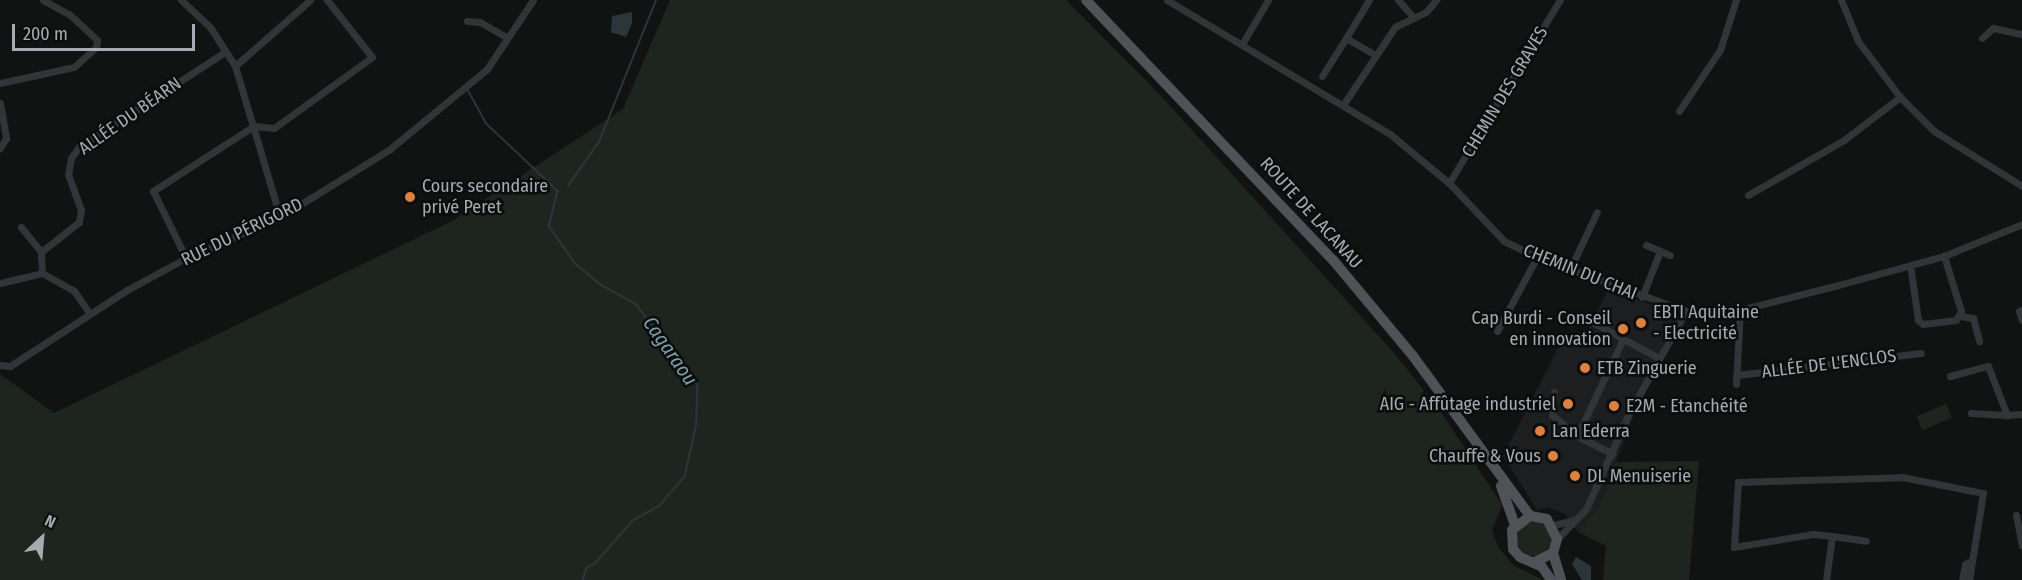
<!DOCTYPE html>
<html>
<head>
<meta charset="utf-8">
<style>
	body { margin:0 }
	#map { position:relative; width:2022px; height:580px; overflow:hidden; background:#111212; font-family:"Fira Sans Condensed",sans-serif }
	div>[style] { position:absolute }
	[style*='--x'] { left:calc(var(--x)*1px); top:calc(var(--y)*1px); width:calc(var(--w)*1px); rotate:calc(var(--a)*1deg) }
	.built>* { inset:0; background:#1d1e1f }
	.green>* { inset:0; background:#1e251e; transform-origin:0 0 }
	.round { border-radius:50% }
	.water>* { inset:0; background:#2c363a }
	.stream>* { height:1.5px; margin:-0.75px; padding:0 0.75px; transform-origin:0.75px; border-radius:0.75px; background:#2c363a }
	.street>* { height:7px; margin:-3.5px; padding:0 3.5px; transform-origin:3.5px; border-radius:3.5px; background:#333437 }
	.primary>* { height:10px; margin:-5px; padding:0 5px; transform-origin:5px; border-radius:5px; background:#4f5256 }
	.dots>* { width:16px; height:16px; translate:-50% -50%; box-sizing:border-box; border:3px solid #0c0d0d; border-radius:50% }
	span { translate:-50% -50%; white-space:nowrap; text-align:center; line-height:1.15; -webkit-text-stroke:5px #0c0d0d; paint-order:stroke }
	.street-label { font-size:18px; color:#a4acb2 }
	.poi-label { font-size:18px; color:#a4acb2 }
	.left { translate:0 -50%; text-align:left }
	.right { translate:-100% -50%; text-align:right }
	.water-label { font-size:20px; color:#7ea0aa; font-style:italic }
	.north { position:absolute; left:12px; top:508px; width:60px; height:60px; -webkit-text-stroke:4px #0c0d0d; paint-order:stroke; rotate:26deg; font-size:16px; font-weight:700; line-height:24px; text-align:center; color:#a4acb2 }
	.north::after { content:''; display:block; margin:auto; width:21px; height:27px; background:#a4acb2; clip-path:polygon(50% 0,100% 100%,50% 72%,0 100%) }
	.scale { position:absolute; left:12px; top:24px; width:183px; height:27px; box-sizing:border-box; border:3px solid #a4acb2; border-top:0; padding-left:8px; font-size:18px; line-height:21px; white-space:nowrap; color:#a4acb2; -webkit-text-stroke:4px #0c0d0d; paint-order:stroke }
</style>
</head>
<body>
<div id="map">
	<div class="built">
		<i style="clip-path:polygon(1608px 290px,1685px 316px,1633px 417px,1599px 507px,1578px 532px,1565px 514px,1547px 507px,1537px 510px,1503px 456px,1565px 334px,1582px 342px)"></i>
	</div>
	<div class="green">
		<i style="clip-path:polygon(670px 0,1066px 0,1162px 97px,1395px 354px,1443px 415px,1502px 505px,1492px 530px,1498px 547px,1514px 566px,1544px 580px,0 580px,0 374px,54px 413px,452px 221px,623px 109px)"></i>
		<i style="left:1946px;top:404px;width:15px;height:32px;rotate:67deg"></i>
		<i style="clip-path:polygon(1699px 461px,1689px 580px,1603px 580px,1606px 546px,1578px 532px,1599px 507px,1616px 462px)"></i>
		<i class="round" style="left:1517px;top:522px;width:34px;height:34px"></i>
	</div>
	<div class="water">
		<i style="clip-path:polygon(632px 12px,632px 23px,626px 37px,611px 32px,612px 16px)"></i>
		<i style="clip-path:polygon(1576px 557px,1591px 566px,1591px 580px,1582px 580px,1572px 564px)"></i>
	</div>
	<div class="stream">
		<i style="--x:468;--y:90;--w:39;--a:61"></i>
		<i style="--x:487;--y:124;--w:98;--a:43.3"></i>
		<i style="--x:558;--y:191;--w:36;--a:104"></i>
		<i style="--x:549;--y:226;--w:45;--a:54.9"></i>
		<i style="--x:575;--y:263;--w:34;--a:40"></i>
		<i style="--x:601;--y:285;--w:38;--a:28"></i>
		<i style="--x:635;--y:303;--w:103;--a:52.5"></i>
		<i style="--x:698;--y:385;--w:38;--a:92"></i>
		<i style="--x:697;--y:423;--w:55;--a:102.5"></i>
		<i style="--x:685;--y:477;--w:38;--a:131"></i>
		<i style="--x:660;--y:506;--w:31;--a:151"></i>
		<i style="--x:633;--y:521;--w:56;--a:131.4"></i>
		<i style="--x:596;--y:563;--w:10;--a:151"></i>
		<i style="--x:587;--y:568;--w:13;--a:108"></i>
		<i style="--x:568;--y:186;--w:54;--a:-54.8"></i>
		<i style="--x:599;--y:142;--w:153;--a:-68.1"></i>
	</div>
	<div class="street">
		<i style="--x:181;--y:0;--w:40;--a:43"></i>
		<i style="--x:210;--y:27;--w:46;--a:57.3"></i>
		<i style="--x:235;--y:66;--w:158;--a:73.4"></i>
		<i style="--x:1167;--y:0;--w:260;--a:31"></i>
		<i style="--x:1390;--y:134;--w:77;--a:39.7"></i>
		<i style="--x:1449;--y:183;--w:80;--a:46.5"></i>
		<i style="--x:1504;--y:241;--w:37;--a:26"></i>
		<i style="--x:1537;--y:257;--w:158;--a:19.9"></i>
		<i style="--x:1686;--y:311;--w:54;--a:-1.1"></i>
		<i style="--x:1740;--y:310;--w:105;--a:-14.3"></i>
		<i style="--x:1842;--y:284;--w:106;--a:-15.4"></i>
		<i style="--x:1944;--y:256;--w:84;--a:-22.3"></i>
		<i style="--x:1398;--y:0;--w:24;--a:48"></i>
		<i style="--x:1841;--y:0;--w:44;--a:67.5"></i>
		<i style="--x:1858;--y:41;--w:70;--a:53.1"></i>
		<i style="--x:1900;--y:97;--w:48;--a:45"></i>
		<i style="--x:1934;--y:131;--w:104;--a:32"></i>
		<i style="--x:467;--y:21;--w:13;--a:4"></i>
		<i style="--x:480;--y:22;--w:30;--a:30"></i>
		<i style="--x:1346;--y:38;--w:44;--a:-58.8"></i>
		<i style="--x:1982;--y:38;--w:15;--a:-42"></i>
		<i style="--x:1993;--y:28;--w:30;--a:12"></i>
		<i style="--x:1242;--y:44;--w:51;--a:-59.4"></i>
		<i style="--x:235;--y:66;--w:100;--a:-41.3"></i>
		<i style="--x:1322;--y:76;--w:45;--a:-57.7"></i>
		<i style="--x:1346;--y:38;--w:34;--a:30"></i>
		<i style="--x:0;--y:83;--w:76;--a:-12.2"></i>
		<i style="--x:74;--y:67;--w:30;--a:-42"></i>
		<i style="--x:96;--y:47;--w:7;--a:-82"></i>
		<i style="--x:97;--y:40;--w:37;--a:-137"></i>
		<i style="--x:70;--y:15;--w:31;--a:-151"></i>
		<i style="--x:0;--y:103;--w:36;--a:80"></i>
		<i style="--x:6;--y:138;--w:12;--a:121"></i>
		<i style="--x:1343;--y:105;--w:94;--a:-56.3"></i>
		<i style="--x:1395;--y:27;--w:34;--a:-26"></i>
		<i style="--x:1426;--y:12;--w:16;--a:-50"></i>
		<i style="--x:1679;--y:111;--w:73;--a:-56.1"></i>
		<i style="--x:1720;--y:50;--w:52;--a:-72.3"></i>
		<i style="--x:1449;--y:183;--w:214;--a:-58.8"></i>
		<i style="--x:1748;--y:195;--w:111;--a:-29.8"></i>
		<i style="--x:1844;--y:140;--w:71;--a:-37.5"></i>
		<i style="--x:21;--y:227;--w:32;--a:51"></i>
		<i style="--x:1646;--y:245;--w:26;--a:23"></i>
		<i style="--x:186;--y:258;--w:75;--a:-116.2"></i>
		<i style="--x:153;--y:191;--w:120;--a:-32.8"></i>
		<i style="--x:254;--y:126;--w:20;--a:6"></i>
		<i style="--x:274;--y:128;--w:121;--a:-35.9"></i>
		<i style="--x:372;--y:57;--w:73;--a:-128.3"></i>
		<i style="--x:1910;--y:265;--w:56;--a:81.7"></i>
		<i style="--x:1918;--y:320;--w:6;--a:39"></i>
		<i style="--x:1923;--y:324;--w:33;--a:-7"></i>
		<i style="--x:1956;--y:320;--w:10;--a:-61"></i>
		<i style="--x:1961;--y:311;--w:58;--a:-107.2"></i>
		<i style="--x:1570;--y:269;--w:63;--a:-64.7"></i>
		<i style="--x:42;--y:273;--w:21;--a:-93"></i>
		<i style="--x:41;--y:252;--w:48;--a:-38.3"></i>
		<i style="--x:79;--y:222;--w:12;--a:-81"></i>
		<i style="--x:81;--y:210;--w:37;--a:-110"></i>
		<i style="--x:68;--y:175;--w:17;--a:-80"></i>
		<i style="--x:71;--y:158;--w:14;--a:-54"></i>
		<i style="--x:79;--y:147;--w:174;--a:-33.1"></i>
		<i style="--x:0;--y:283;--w:43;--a:-13.4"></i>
		<i style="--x:42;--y:273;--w:37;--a:29"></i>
		<i style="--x:74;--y:291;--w:28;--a:55"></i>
		<i style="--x:1642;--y:297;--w:49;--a:-68.6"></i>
		<i style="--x:2022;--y:310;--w:3;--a:162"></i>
		<i style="--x:2019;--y:311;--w:9;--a:72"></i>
		<i style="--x:1960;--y:316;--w:13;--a:9"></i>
		<i style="--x:1973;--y:318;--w:24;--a:75"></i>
		<i style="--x:1594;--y:323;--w:74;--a:28.3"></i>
		<i style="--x:1497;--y:331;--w:84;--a:-61.6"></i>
		<i style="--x:0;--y:365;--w:10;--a:6"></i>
		<i style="--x:10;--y:366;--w:140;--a:-33"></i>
		<i style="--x:127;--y:290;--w:67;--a:-28.5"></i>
		<i style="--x:186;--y:258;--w:103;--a:-23.6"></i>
		<i style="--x:280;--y:217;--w:129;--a:-31.7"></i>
		<i style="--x:390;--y:149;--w:126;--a:-39.5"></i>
		<i style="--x:487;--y:69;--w:83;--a:-56.3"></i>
		<i style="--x:1737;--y:375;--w:185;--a:-6.8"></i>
		<i style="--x:1950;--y:376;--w:39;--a:-15"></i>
		<i style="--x:1988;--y:366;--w:53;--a:68.8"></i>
		<i style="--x:2007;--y:415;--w:15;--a:-4"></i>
		<i style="--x:1736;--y:384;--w:74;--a:-86.9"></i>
		<i style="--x:1554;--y:392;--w:23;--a:95"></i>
		<i style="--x:1552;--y:415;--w:33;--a:40"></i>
		<i style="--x:1577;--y:436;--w:40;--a:26.6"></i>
		<i style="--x:1971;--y:413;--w:36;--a:3"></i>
		<i style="--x:1577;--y:436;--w:107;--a:-64.6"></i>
		<i style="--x:2016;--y:515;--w:31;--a:79"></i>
		<i style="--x:1553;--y:525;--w:23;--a:-13"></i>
		<i style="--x:1832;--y:536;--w:34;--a:8"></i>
		<i style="--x:1557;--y:539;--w:42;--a:-46"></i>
		<i style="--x:1586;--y:509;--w:103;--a:-65.9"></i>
		<i style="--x:1628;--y:415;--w:119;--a:-60.9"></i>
		<i style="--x:1826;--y:580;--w:44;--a:-82.2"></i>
		<i style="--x:1832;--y:536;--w:19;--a:-174"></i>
		<i style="--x:1813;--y:534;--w:80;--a:170.7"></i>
		<i style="--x:1734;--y:547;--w:65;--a:-86.5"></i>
		<i style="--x:1738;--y:482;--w:164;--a:-1.7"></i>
		<i style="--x:1902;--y:477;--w:83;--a:11.2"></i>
		<i style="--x:1983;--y:493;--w:88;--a:99.1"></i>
		<i style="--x:1962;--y:580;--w:16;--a:-79"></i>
		<i style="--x:1965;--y:564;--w:4;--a:-27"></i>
	</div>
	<div class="primary">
		<i style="--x:1086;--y:0;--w:359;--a:46.5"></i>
		<i style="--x:1333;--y:260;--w:125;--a:50.2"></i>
		<i style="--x:1413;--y:356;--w:198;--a:53.8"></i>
		<i style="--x:1501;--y:486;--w:41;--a:70.3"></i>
		<i style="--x:1553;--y:553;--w:28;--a:73"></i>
		<i style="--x:1535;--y:562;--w:20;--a:-27"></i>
		<i style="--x:1553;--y:553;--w:15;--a:-74"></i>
		<i style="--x:1557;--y:539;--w:22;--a:-117"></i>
		<i style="--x:1547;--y:519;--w:17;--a:-170"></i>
		<i style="--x:1530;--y:516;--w:23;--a:142"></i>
		<i style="--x:1512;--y:530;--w:19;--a:87"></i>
		<i style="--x:1513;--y:549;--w:11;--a:49"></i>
		<i style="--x:1520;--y:557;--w:24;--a:24"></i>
		<i style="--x:1542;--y:567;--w:16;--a:55"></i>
	</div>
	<div class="dots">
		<i style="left:410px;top:197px;background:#de813d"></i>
		<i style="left:1641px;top:323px;background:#de813d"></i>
		<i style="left:1623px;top:329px;background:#de813d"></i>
		<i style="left:1585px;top:368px;background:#de813d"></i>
		<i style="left:1568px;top:404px;background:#de813d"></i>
		<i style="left:1614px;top:406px;background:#de813d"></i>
		<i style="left:1540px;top:431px;background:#de813d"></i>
		<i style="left:1553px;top:456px;background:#de813d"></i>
		<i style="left:1575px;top:476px;background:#de813d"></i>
	</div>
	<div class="street-label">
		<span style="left:1505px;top:92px;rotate:-59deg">CHEMIN DES GRAVES</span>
		<span style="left:130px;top:116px;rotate:-35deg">ALLÉE DU BÉARN</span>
		<span style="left:1311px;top:213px;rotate:48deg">ROUTE DE LACANAU</span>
		<span style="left:242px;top:232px;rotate:-26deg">RUE DU PÉRIGORD</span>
		<span style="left:1580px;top:272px;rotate:22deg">CHEMIN DU CHAI</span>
		<span style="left:1829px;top:364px;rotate:-7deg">ALLÉE DE L'ENCLOS</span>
	</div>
	<div class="poi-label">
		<span class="left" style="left:422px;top:197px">Cours secondaire<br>privé Peret</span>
		<span class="left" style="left:1653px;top:323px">EBTI Aquitaine<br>- Electricité</span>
		<span class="right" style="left:1611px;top:329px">Cap Burdi - Conseil<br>en innovation</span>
		<span class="left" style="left:1597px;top:368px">ETB Zinguerie</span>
		<span class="right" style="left:1556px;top:404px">AIG - Affûtage industriel</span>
		<span class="left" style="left:1626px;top:406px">E2M - Etanchéité</span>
		<span class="left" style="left:1552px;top:431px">Lan Ederra</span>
		<span class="right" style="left:1541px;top:456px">Chauffe &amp; Vous</span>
		<span class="left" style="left:1587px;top:476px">DL Menuiserie</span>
	</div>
	<div class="water-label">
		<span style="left:670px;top:351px;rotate:55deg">Cagaraou</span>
	</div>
	<div class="north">N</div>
	<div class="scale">200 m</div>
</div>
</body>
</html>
